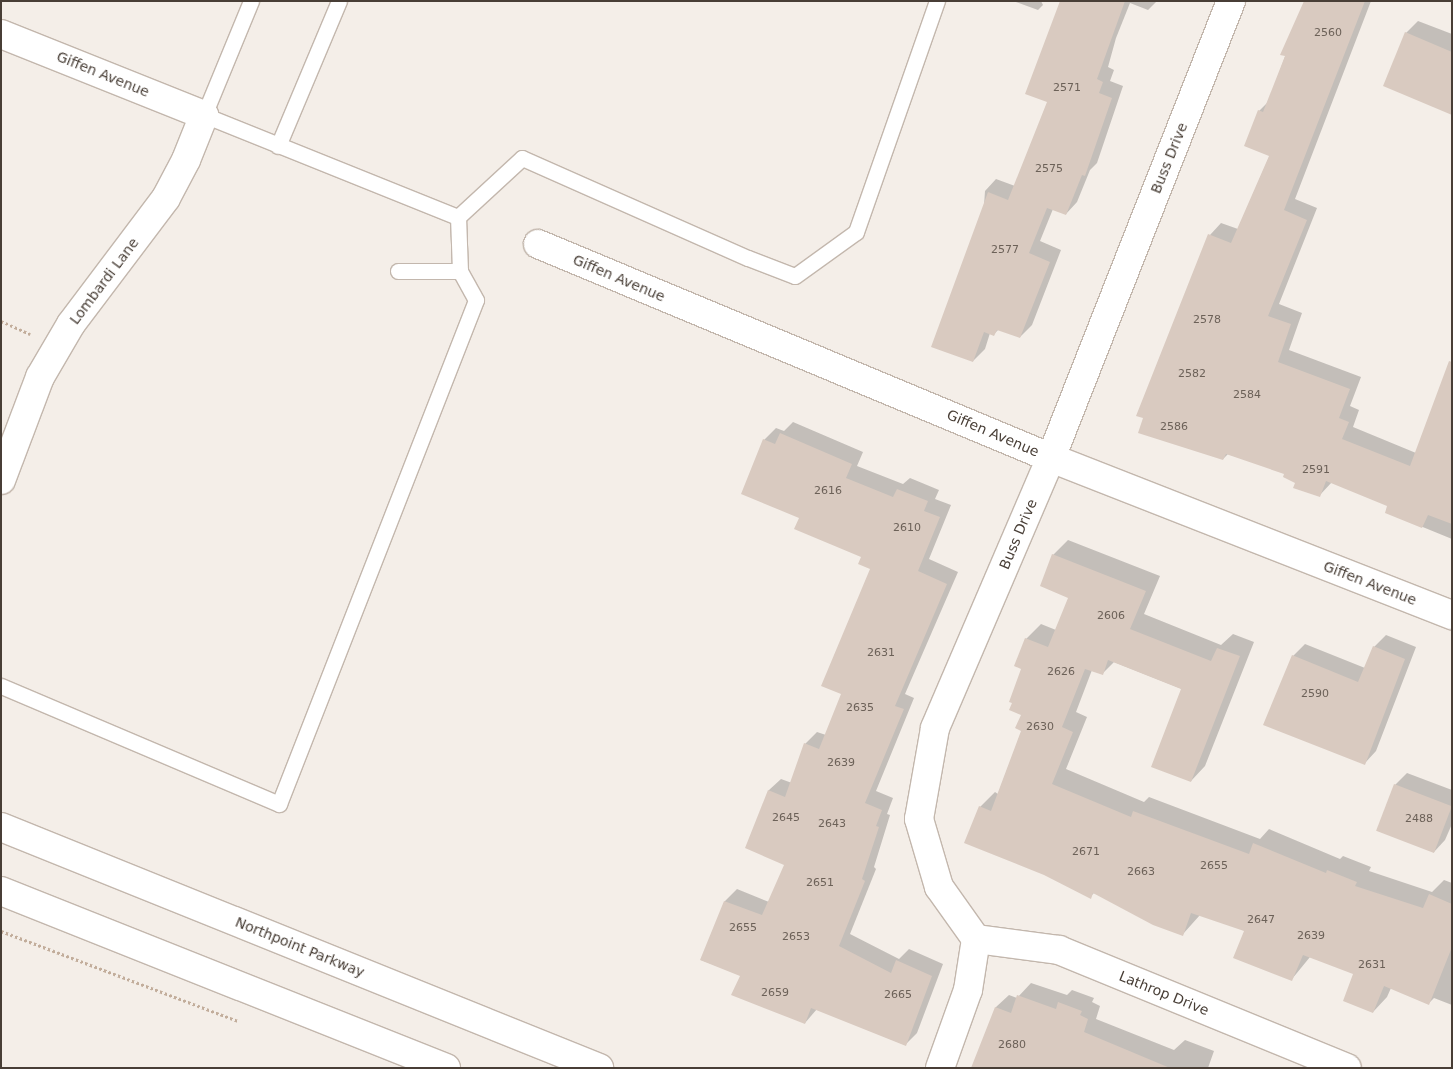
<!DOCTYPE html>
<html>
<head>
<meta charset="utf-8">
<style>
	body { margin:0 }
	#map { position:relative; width:1453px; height:1069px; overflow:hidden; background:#f4eee8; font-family:"DejaVu Sans",sans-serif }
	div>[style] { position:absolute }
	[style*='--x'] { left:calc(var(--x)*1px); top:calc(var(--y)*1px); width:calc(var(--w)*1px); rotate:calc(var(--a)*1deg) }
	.shadow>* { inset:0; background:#0003 }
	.building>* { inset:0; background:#d9cac0; transform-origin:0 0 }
	.path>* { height:3px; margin-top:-1.5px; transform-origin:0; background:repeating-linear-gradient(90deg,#c2ad9b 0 2.5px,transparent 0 5px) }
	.roads { filter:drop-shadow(1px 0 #c3b7ad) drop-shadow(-1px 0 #c3b7ad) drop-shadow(0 1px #c3b7ad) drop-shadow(0 -1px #c3b7ad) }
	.service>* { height:15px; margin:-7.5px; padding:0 7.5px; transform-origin:7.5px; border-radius:7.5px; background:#fff }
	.minor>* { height:28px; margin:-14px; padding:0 14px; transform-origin:14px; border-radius:14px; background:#fff }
	.tertiary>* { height:28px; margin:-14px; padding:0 14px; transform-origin:14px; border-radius:14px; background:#fff }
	span { translate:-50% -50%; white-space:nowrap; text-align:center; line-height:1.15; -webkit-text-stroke:4.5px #fff; paint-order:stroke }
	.number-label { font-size:11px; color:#6c6158 }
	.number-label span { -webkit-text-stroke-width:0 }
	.street-label { font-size:14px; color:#483e36 }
	.frame { position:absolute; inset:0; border:2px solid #483e36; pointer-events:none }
</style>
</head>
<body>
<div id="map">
	<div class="shadow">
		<i style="clip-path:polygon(1013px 1px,1041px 1px,1043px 5px,1038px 10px)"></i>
		<i style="clip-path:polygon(1065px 1px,1157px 1px,1148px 10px,1130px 3px,1116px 38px,1108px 67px,1114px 70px,1110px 81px,1123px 86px,1097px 163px,1090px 170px,1077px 202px,1066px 214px,1053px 209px,1040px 241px,1061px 250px,1032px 325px,1020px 337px,999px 329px,994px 334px,990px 333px,985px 349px,973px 361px,985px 191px,996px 179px,1015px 186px,1048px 101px)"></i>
		<i style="clip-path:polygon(1305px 1px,1371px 1px,1295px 199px,1317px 208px,1279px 304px,1302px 313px,1289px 350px,1361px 377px,1350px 406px,1359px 410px,1353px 427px,1416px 453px,1452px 387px,1452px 539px,1386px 512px,1389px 506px,1332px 482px,1319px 496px,1285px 473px,1228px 454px,1223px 459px,1210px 235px,1221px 223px,1238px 229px,1270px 155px,1259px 111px,1269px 101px)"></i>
		<i style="clip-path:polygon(1418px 21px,1452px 34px,1452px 114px,1406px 33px)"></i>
		<i style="clip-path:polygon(793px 422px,863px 452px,857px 466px,903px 484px,910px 478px,939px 490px,935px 499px,951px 505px,929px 559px,958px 572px,905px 694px,914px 698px,876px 791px,893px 798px,887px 814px,890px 815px,874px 867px,876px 869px,850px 934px,899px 959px,909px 949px,943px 964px,917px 1033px,905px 1045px,817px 1009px,805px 1023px,741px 975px,701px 960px,725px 901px,737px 889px,769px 902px,786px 864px,747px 847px,769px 790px,781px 779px,792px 783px,805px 744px,817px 732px,826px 735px,843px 694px,872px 568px,863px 556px,801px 517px,764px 440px,776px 428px,784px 431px)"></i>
		<i style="clip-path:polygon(1068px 540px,1160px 576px,1144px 614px,1221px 645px,1233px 634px,1254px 642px,1205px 766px,1191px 781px,1182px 689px,1114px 662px,1102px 674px,1092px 670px,1076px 712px,1087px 717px,1066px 769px,1144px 802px,1149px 797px,1260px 839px,1269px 829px,1340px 859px,1343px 856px,1371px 867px,1369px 871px,1432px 892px,1444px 880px,1452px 883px,1452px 1005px,1434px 998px,1429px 1003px,1391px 988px,1387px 997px,1373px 1012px,1355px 973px,1310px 957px,1292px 979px,1246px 930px,1200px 915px,1183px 934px,1094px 893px,1090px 897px,980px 807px,995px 792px,998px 794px,1022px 730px,1026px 639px,1041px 624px,1056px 630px,1070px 598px,1053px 555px)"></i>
		<i style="clip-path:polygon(1386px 635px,1416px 647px,1376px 751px,1365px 763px,1293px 656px,1305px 644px,1365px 668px,1374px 647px)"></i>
		<i style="clip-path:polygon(1407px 773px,1452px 790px,1452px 824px,1445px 840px,1434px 852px,1395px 785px)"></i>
		<i style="clip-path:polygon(1031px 983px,1067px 995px,1072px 990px,1094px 998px,1092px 1002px,1100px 1006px,1096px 1019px,1174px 1050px,1185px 1040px,1214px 1051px,1208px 1068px,973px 1065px,996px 1007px,1009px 995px,1017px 998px)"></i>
	</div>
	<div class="building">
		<i style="clip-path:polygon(1060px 1px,1125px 1px,1097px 79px,1103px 82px,1099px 93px,1112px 98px,1085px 176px,1082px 175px,1066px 215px,1047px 208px,1029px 253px,1050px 262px,1020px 338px,997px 330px,994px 336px,984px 332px,973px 362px,931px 347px,988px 192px,1008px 200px,1047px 102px,1025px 94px)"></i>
		<i style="clip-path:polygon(1304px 1px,1365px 1px,1284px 210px,1307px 220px,1268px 316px,1291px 324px,1278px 362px,1350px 389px,1339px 418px,1349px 422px,1342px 439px,1410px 466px,1449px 361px,1452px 362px,1452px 524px,1428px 515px,1422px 528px,1385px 513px,1387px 506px,1326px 481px,1320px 497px,1293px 488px,1295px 483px,1283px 477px,1284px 474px,1226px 454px,1223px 460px,1138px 433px,1143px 418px,1136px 416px,1208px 234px,1231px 243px,1269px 156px,1244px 146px,1258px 110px,1263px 112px,1285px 56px,1280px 55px)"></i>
		<i style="clip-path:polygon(1405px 32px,1452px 52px,1452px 115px,1383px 86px)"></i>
		<i style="clip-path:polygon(780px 433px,852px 464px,846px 478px,893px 497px,897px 489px,928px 501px,924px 511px,940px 517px,918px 571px,947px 584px,895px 706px,904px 709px,865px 803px,882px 810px,876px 826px,879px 827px,862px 879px,865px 881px,839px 946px,891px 973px,896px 960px,932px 976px,906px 1046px,811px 1008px,805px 1024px,731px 995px,740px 976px,700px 960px,724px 901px,762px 915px,784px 865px,745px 848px,768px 790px,785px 797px,804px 743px,819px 749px,841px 694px,821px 686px,870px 569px,858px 564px,861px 557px,794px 529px,799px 518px,741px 494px,763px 439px,775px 444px)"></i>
		<i style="clip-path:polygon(1052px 554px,1146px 591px,1130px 629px,1211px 661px,1217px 648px,1240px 656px,1191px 782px,1151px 767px,1181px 689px,1108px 660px,1103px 675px,1085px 669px,1062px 727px,1073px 732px,1052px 784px,1131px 817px,1133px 811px,1249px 854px,1253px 843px,1326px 873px,1327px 870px,1357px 882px,1355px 886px,1423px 908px,1429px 894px,1452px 904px,1452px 947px,1429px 1005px,1384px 986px,1373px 1013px,1343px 1001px,1353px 974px,1303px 955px,1292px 981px,1233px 958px,1244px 931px,1191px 913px,1183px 936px,1153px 925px,1093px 893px,1091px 899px,1044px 875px,964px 843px,979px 806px,991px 811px,1021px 731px,1015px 728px,1021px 715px,1009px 710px,1012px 703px,1009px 702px,1021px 669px,1014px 666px,1025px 638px,1048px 647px,1068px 598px,1040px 586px)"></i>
		<i style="clip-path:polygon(1373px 646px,1405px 659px,1365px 765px,1263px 725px,1292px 655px,1358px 682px)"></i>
		<i style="left:1394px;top:784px;width:62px;height:50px;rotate:21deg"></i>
		<i style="clip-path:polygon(1017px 995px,1056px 1009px,1058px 1002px,1082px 1011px,1080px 1015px,1088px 1019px,1084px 1032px,1170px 1068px,971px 1068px,995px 1007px,1011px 1013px)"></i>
	</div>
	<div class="path">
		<i style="--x:1;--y:321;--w:32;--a:24"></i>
		<i style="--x:1;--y:931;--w:254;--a:20.8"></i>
	</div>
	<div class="roads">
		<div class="service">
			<i style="--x:251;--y:1;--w:123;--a:112.4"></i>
			<i style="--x:204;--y:115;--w:274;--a:21.9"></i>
			<i style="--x:458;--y:217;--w:87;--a:-42.7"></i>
			<i style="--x:522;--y:158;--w:247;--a:23.9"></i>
			<i style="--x:748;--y:258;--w:50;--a:21"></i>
			<i style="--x:795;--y:276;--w:75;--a:-35.8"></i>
			<i style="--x:856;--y:232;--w:245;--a:-70.7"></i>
			<i style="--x:278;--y:146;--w:157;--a:-67.2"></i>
			<i style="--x:398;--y:271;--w:62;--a:0"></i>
			<i style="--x:1;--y:686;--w:302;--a:23"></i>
			<i style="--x:279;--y:804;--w:541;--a:-68.65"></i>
			<i style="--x:476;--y:300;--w:33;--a:-119"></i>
			<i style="--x:460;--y:271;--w:54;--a:-92.1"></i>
		</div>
		<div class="minor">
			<i style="--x:1;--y:34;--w:219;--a:21.8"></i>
			<i style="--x:204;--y:115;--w:48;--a:111.8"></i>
			<i style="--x:186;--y:160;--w:43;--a:117.8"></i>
			<i style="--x:166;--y:198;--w:158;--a:127"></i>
			<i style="--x:71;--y:324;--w:61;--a:120.3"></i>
			<i style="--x:40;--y:377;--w:110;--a:110.7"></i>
			<i style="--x:538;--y:244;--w:556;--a:22.64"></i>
			<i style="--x:1051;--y:458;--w:431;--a:21.4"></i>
			<i style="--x:976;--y:939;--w:84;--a:7.5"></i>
			<i style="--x:1059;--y:950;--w:311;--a:22.3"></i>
			<i style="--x:940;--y:1068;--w:83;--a:-70.3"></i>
			<i style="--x:968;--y:990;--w:52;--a:-81.1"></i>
			<i style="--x:976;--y:939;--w:64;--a:-125.4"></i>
			<i style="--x:939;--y:887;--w:71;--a:-106.4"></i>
			<i style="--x:919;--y:819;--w:92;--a:-80"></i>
			<i style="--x:935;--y:728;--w:294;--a:-66.8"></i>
			<i style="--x:1051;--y:458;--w:491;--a:-68.5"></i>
		</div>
		<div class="tertiary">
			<i style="--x:1;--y:827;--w:645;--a:21.95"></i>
			<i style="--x:1;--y:891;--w:479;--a:21.7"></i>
		</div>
	</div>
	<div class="number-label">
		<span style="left:1328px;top:33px">2560</span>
		<span style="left:1067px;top:88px">2571</span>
		<span style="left:1049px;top:169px">2575</span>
		<span style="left:1005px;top:250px">2577</span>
		<span style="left:1207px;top:320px">2578</span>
		<span style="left:1192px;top:374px">2582</span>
		<span style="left:1247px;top:395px">2584</span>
		<span style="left:1174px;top:427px">2586</span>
		<span style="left:1316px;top:470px">2591</span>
		<span style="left:828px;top:491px">2616</span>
		<span style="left:907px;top:528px">2610</span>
		<span style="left:1111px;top:616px">2606</span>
		<span style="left:881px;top:653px">2631</span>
		<span style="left:1061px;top:672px">2626</span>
		<span style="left:1315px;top:694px">2590</span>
		<span style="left:860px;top:708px">2635</span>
		<span style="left:1040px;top:727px">2630</span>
		<span style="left:841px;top:763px">2639</span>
		<span style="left:786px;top:818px">2645</span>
		<span style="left:1419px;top:819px">2488</span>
		<span style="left:832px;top:824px">2643</span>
		<span style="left:1086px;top:852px">2671</span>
		<span style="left:1214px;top:866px">2655</span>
		<span style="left:1141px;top:872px">2663</span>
		<span style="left:820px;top:883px">2651</span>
		<span style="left:1261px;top:920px">2647</span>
		<span style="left:743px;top:928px">2655</span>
		<span style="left:1311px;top:936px">2639</span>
		<span style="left:796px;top:937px">2653</span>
		<span style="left:1372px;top:965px">2631</span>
		<span style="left:775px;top:993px">2659</span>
		<span style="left:898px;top:995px">2665</span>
		<span style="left:1012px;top:1045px">2680</span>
	</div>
	<div class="street-label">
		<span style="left:103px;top:74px;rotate:22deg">Giffen Avenue</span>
		<span style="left:1169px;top:158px;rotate:-68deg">Buss Drive</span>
		<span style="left:619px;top:278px;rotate:23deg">Giffen Avenue</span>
		<span style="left:104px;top:281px;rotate:-53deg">Lombardi Lane</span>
		<span style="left:993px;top:433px;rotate:23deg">Giffen Avenue</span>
		<span style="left:1018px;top:534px;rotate:-67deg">Buss Drive</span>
		<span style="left:1370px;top:583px;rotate:21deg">Giffen Avenue</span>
		<span style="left:300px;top:947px;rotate:22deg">Northpoint Parkway</span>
		<span style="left:1164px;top:993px;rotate:22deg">Lathrop Drive</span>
	</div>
	<div class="frame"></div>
</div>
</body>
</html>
